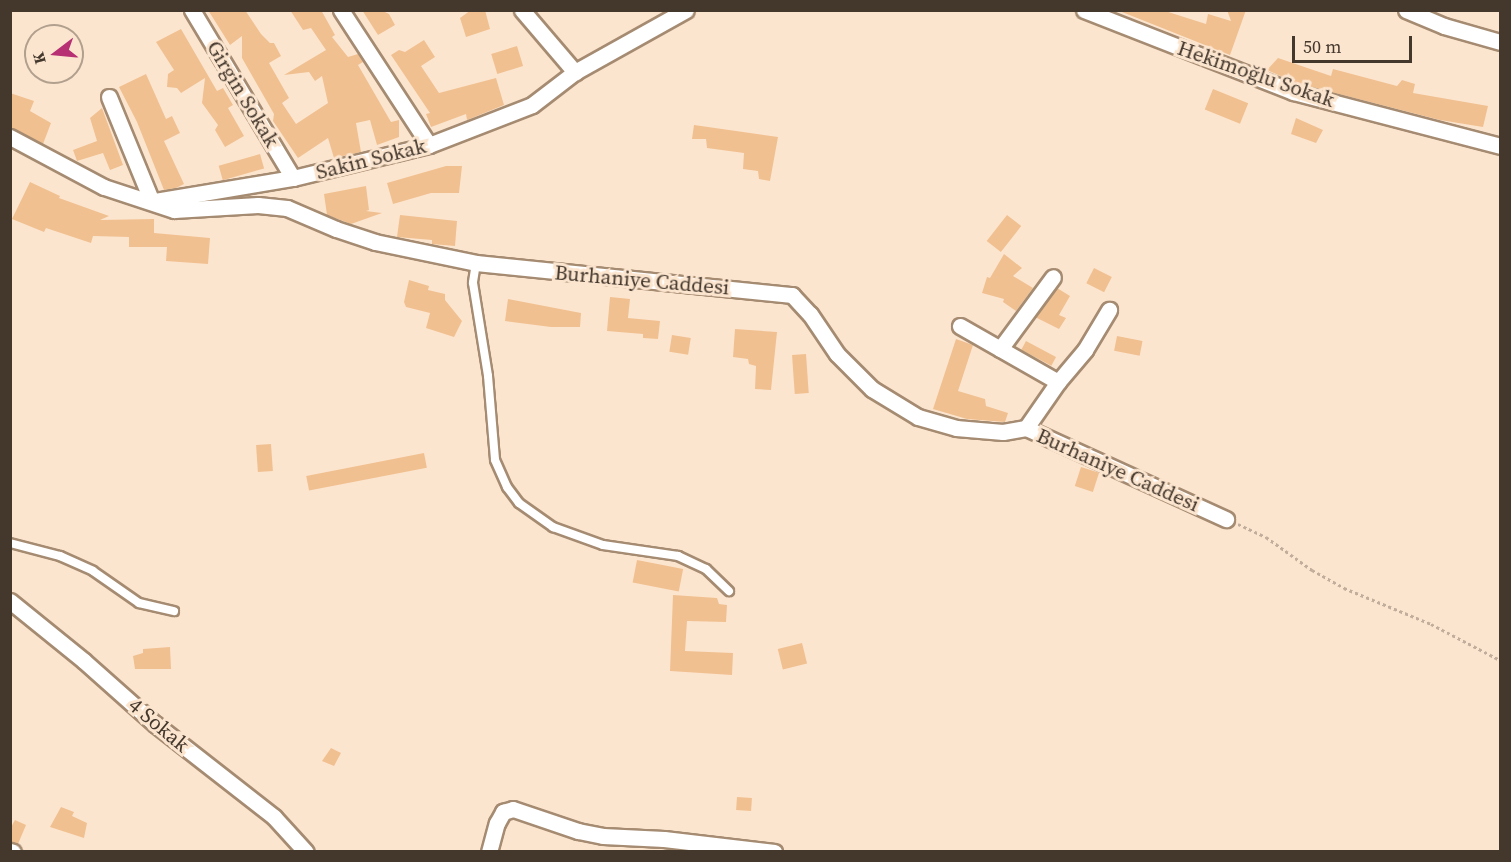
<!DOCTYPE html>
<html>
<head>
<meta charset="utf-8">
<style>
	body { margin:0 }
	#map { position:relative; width:1511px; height:862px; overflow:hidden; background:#fce5cf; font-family:"Source Serif 4",serif }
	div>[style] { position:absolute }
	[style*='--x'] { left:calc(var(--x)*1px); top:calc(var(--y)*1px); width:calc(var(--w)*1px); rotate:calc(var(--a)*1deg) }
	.building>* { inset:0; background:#f1c090; transform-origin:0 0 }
	.path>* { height:3px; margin-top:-1.5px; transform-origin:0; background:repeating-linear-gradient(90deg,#c1ad9b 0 3px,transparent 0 6px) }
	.roads { filter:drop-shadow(2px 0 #a58b71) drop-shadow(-2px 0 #a58b71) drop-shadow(0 2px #a58b71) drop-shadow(0 -2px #a58b71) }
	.lane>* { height:8px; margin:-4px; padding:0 4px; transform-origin:4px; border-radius:4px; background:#fff }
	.street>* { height:15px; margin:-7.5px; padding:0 7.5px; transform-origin:7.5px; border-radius:7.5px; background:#fff }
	span { translate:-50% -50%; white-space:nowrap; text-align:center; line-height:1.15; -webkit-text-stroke:6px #fce5cf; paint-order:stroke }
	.street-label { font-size:21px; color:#44382d }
	.frame { position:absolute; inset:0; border:12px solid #44382d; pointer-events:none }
	.north { position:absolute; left:24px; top:24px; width:60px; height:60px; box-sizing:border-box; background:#fce5cf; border:2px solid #b2a08e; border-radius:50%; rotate:254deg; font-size:16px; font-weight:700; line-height:24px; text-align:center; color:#44382d }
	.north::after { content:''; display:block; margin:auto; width:21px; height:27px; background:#b63073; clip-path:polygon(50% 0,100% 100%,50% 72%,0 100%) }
	.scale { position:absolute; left:1292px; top:36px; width:120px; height:27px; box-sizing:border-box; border:3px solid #44382d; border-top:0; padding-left:8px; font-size:18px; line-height:21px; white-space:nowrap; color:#44382d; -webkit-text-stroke:4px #fce5cf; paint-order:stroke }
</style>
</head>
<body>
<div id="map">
	<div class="building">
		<i style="clip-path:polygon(208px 10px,245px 10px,261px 34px,270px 43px,274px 43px,281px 56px,269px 63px,289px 98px,282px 103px,296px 124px,328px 103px,322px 76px,315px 81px,309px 72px,284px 75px,326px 50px,311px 28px,303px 30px,290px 10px,321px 10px,335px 35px,332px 37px,348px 57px,358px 54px,363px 62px,358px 65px,391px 122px,399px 120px,399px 137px,377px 145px,370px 120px,356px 123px,361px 152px,334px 158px,328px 138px,298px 158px,273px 121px,274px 114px,242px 58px,242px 36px,230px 45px)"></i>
		<i style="clip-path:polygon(362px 10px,381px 10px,389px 14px,395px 25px,378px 35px)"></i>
		<i style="clip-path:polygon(471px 10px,485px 10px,490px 29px,466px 37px,460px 18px)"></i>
		<i style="clip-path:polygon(1117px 10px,1162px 10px,1206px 24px,1208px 14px,1231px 21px,1227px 10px,1246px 10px,1230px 55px)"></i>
		<i style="clip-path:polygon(181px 29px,217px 91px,223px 88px,233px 105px,228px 108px,244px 136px,225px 147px,215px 130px,218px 125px,202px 103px,205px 78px,181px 93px,177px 88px,167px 87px,168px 74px,174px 70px,156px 42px)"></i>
		<i style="clip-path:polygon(424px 40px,435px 57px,421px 66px,439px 93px,496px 78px,504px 105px,467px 120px,466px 114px,431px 127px,426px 114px,430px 113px,391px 55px,399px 50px,405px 52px)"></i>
		<i style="left:517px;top:46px;width:21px;height:27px;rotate:73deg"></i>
		<i style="clip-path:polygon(1278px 58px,1331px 76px,1333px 69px,1397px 86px,1402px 80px,1415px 84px,1413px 93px,1488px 106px,1483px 127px,1440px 120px,1296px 83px,1267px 70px)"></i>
		<i style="clip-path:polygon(146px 74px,166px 119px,172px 116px,180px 133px,164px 141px,184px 184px,176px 188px,164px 190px,137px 122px,119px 87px)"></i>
		<i style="left:1213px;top:89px;width:38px;height:22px;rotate:22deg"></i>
		<i style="clip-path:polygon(10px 93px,34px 101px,30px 111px,51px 123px,43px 144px,10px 127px)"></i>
		<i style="clip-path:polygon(102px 108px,123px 165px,110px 170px,103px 153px,77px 161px,73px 150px,97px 141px,90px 118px)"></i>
		<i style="clip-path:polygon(1296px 118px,1323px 130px,1316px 143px,1291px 134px)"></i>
		<i style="clip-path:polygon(694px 125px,778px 137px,770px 181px,759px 179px,758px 171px,743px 169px,744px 153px,707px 148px,706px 139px,692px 139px)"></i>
		<i style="left:260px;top:154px;width:15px;height:43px;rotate:74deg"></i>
		<i style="clip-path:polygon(446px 166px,462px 166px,459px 193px,431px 193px,393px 204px,387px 183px)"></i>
		<i style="clip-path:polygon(30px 182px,60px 196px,59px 198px,109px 216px,100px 220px,154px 219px,154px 233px,210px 238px,208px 264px,166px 261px,167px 247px,129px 247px,129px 237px,93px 236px,91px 243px,46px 228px,44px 232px,12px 219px)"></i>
		<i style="clip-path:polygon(366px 186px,369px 210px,366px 211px,382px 213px,351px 224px,327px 215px,324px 194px)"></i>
		<i style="clip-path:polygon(400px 215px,457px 221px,455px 246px,432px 244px,432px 240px,397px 237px)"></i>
		<i style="left:1007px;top:215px;width:18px;height:33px;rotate:38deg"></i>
		<i style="clip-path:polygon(1004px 254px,1022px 268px,1013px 276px,1033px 288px,1016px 311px,1003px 302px,1004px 299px,982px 293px,987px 277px,990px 278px)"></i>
		<i style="left:1094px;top:268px;width:20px;height:17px;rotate:27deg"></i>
		<i style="clip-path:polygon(409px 280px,429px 286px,428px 290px,445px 294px,445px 300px,462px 321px,454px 337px,426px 328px,430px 313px,406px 307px,404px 302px)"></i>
		<i style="clip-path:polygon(1057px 288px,1070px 296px,1059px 315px,1066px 318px,1059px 329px,1035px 317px)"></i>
		<i style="clip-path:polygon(610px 297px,630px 299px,628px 318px,660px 321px,658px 339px,643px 338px,643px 334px,607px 331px)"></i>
		<i style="clip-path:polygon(508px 299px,581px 313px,580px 327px,551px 327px,505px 321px)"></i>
		<i style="clip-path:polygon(735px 329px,777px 332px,771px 390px,755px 389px,756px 366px,749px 364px,748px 359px,733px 357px)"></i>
		<i style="left:672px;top:335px;width:19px;height:17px;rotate:9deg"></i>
		<i style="left:1117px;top:336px;width:26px;height:15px;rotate:11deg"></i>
		<i style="clip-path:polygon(956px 339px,973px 345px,958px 391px,985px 399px,986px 406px,1008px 413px,1005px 422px,967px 419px,933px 409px)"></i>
		<i style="left:1026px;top:341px;width:34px;height:10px;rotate:28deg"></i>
		<i style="left:806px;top:354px;width:39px;height:14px;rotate:86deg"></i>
		<i style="left:271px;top:444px;width:27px;height:15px;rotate:86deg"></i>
		<i style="left:424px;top:453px;width:15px;height:120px;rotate:79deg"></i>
		<i style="left:1081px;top:467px;width:19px;height:20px;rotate:18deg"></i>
		<i style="left:637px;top:560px;width:47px;height:23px;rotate:11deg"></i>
		<i style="clip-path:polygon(673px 595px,717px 598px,719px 604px,727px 605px,726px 622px,687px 621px,685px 651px,733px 653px,732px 675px,670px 671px)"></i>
		<i style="left:802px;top:643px;width:21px;height:25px;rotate:76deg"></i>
		<i style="clip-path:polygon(170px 647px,171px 669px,135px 669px,133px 656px,143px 653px,143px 649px)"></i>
		<i style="clip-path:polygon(331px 748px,341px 753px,334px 766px,322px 761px)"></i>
		<i style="left:737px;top:797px;width:15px;height:13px;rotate:4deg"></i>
		<i style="clip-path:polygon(61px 807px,74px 812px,72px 816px,87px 823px,84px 838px,50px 827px)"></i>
		<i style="clip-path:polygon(15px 820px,26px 825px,18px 844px,10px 842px,10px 829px)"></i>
	</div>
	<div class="path">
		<i style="--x:1238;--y:524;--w:31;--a:25"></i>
		<i style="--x:1266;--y:537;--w:57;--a:35.7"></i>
		<i style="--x:1312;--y:570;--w:37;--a:29"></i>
		<i style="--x:1344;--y:588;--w:94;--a:22.5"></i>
		<i style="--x:1431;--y:624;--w:78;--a:27.6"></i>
	</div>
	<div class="roads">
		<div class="lane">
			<i style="--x:476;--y:263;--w:20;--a:99"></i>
			<i style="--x:473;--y:283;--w:94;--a:80.8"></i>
			<i style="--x:488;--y:376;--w:84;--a:85.2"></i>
			<i style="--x:495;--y:460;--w:30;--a:66"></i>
			<i style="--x:507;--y:487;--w:20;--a:53"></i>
			<i style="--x:519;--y:503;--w:42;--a:35.2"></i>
			<i style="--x:553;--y:527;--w:53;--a:19.8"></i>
			<i style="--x:603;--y:545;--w:76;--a:8.3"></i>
			<i style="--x:678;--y:556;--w:31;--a:25"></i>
			<i style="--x:706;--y:569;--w:32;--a:44"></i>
			<i style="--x:10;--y:543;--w:52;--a:14.6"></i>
			<i style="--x:60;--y:556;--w:36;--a:24"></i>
			<i style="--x:93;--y:571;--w:56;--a:34.8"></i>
			<i style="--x:139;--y:603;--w:36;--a:13"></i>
		</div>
		<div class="street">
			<i style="--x:192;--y:10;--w:196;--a:59"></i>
			<i style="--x:341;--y:10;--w:161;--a:56.9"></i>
			<i style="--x:522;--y:10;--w:82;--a:49.5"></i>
			<i style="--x:1084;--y:10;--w:225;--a:21.4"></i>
			<i style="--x:1293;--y:92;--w:214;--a:14.6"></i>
			<i style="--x:1406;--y:10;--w:41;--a:22.8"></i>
			<i style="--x:1444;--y:26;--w:58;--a:15.9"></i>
			<i style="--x:109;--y:97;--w:113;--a:67.7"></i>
			<i style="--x:10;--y:137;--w:106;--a:28"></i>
			<i style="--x:104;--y:187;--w:74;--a:18.2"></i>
			<i style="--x:174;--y:210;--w:84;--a:-3.4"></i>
			<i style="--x:258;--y:205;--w:29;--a:6"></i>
			<i style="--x:287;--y:208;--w:53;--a:23.2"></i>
			<i style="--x:336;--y:229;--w:41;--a:18.4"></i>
			<i style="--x:375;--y:242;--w:103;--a:11.7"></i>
			<i style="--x:476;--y:263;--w:318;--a:5.8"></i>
			<i style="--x:792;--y:295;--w:26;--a:47"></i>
			<i style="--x:810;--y:314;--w:48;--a:56"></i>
			<i style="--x:837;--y:354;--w:49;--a:45"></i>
			<i style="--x:872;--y:389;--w:54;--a:31.3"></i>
			<i style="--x:918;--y:417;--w:40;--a:16"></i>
			<i style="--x:956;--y:428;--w:47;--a:4.9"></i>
			<i style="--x:1003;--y:432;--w:23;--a:-10"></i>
			<i style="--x:1026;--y:428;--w:220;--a:24.5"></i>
			<i style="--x:155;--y:201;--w:140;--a:-9.5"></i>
			<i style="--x:293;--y:178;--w:140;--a:-13.6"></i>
			<i style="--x:429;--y:145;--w:110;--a:-21.2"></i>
			<i style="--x:532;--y:105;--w:54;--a:-37.5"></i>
			<i style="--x:575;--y:72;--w:127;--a:-29.2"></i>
			<i style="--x:960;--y:326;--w:113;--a:29.7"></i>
			<i style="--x:1000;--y:349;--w:89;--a:-53.6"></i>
			<i style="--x:1026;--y:428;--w:56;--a:-55.2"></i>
			<i style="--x:1058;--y:382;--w:42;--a:-49.8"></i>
			<i style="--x:1085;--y:350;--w:47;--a:-59"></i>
			<i style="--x:10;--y:601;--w:95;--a:39"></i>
			<i style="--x:84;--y:661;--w:95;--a:41.6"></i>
			<i style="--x:155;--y:724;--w:151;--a:38"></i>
			<i style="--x:274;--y:817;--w:47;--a:47.6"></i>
			<i style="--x:10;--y:851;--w:3;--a:18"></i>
			<i style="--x:489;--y:852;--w:30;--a:-75"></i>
			<i style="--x:497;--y:823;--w:13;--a:-61"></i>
			<i style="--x:503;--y:812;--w:10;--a:-17"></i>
			<i style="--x:513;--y:809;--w:69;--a:18.7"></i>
			<i style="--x:578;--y:831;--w:25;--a:11"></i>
			<i style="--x:603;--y:836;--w:61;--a:2.8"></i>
			<i style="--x:664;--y:839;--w:111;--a:6.7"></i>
		</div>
	</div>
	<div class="street-label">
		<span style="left:1256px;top:74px;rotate:19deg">Hekimoğlu Sokak</span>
		<span style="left:243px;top:94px;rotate:59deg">Girgin Sokak</span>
		<span style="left:371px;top:159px;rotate:-14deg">Sakin Sokak</span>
		<span style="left:642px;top:280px;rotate:5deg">Burhaniye Caddesi</span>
		<span style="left:1118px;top:470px;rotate:24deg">Burhaniye Caddesi</span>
		<span style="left:159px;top:725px;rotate:40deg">4 Sokak</span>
	</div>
	<div class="frame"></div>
	<div class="north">K</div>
	<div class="scale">50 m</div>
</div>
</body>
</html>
